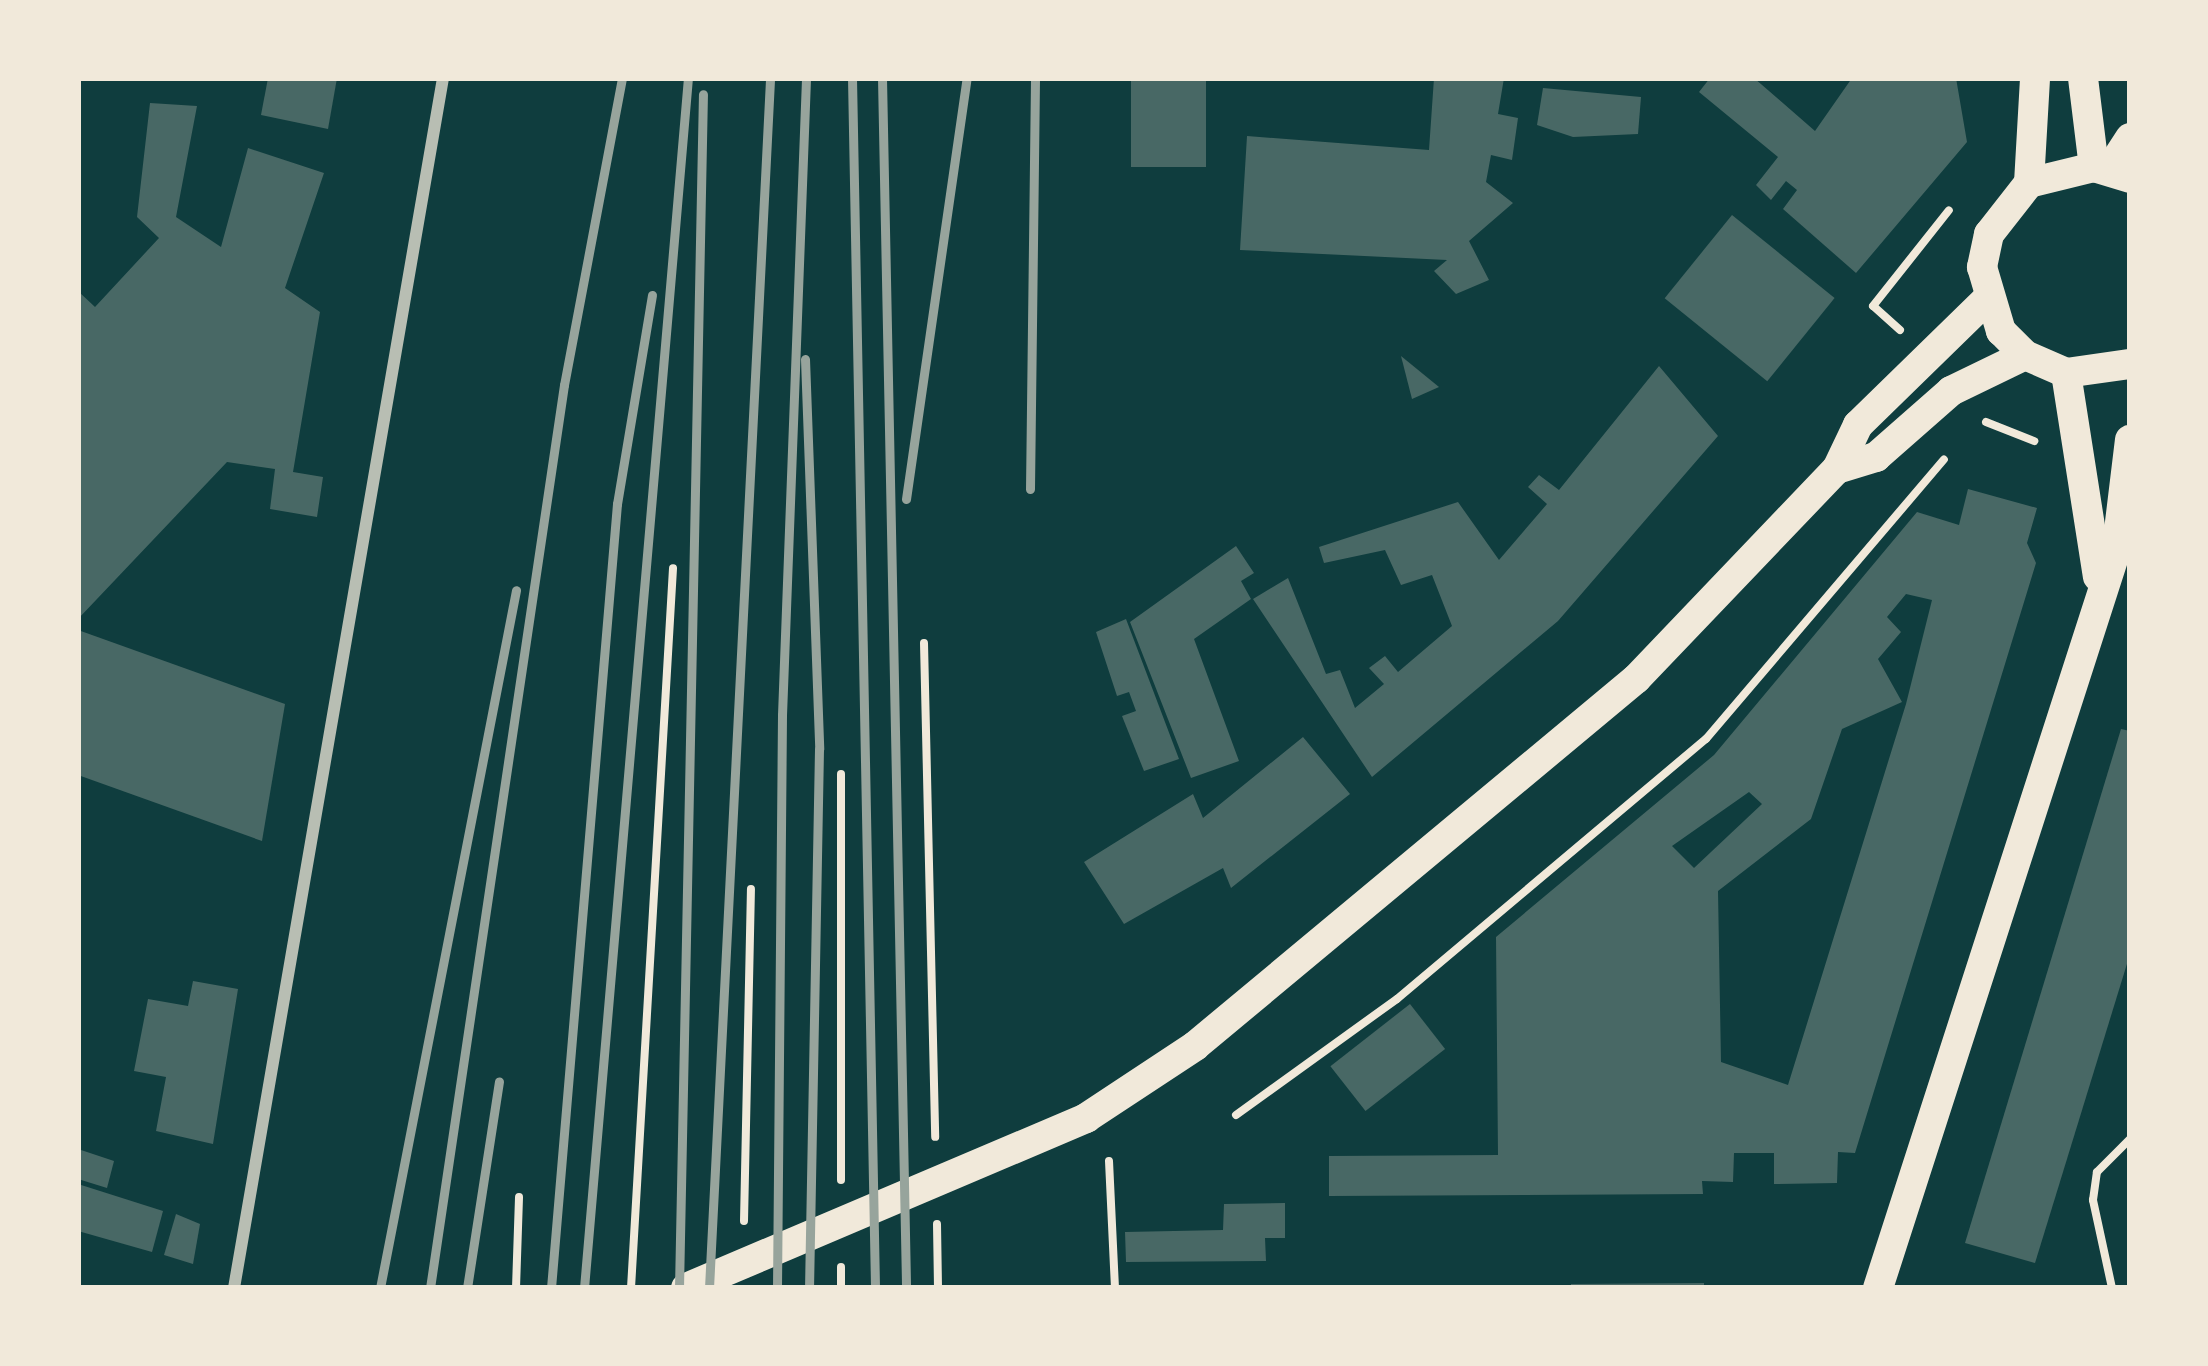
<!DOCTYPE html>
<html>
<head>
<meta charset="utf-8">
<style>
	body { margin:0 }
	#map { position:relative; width:2208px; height:1366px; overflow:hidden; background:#0f3d3e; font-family:"PT Sans Narrow",sans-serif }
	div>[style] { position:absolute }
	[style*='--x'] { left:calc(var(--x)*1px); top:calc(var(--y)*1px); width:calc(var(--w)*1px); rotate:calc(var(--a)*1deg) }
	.building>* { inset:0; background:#486865; transform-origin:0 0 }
	.path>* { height:8px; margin:-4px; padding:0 4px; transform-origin:4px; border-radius:4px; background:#f1e9da }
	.minor>* { height:12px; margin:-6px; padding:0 6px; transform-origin:6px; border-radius:6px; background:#b8beb3 }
	.primary>* { height:30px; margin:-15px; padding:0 15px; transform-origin:15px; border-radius:15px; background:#f1e9da }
	.rail>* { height:9px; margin:-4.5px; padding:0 4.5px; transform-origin:4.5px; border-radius:4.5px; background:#97a49c }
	span { translate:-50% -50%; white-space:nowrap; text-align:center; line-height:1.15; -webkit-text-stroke:9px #f1e9da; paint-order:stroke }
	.frame { position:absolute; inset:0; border:81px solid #f1e9da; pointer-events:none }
</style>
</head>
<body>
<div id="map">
	<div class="building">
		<i style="clip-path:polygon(268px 78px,337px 78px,328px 129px,261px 115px)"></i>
		<i style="left:1131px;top:78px;width:75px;height:89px"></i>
		<i style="clip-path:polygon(1434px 78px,1504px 78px,1498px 114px,1518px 118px,1512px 160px,1491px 155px,1486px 182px,1513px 203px,1469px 241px,1489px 280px,1456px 294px,1434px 271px,1447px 260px,1240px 250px,1247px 136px,1429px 150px)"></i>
		<i style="clip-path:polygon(1710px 78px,1754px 78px,1815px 131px,1852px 78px,1956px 78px,1967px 142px,1856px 273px,1783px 209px,1797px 190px,1786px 181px,1771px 200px,1756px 185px,1778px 157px,1699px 92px)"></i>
		<i style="clip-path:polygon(1543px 88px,1641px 97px,1638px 134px,1573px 137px,1537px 125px)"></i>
		<i style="clip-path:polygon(150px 103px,197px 106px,176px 217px,221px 247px,248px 148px,324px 173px,285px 288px,320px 312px,293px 472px,323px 477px,317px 517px,270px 509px,275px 469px,227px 462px,78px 619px,78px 291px,95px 307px,159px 238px,137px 217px)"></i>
		<i style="left:1732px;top:215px;width:132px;height:107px;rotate:39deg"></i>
		<i style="clip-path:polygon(1401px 356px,1439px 387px,1412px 399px)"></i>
		<i style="clip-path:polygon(1659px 366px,1718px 436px,1558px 621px,1372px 777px,1253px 599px,1288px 578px,1326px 674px,1340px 670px,1355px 708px,1384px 684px,1369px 668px,1385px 656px,1398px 672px,1452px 626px,1432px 575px,1401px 585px,1385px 550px,1324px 563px,1319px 547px,1458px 502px,1499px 560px,1547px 504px,1528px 487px,1539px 475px,1559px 490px)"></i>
		<i style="clip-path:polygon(evenodd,1968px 489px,2037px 508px,2027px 543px,2036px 563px,1855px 1153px,1838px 1152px,1837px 1183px,1774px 1184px,1774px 1153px,1734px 1153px,1733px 1182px,1702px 1181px,1703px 1194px,1329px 1196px,1329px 1156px,1498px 1155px,1496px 937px,1714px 755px,1917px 512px,1959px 525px,1968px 489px,1906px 594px,1932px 600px,1906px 704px,1788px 1085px,1721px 1062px,1718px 891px,1811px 819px,1842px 729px,1902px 702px,1878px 659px,1901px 632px,1887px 617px,1906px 594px,1968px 489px,1749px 792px,1762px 804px,1694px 868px,1672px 846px,1749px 792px)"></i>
		<i style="clip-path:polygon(1236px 546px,1254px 573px,1241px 581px,1251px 599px,1194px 639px,1239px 761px,1191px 778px,1130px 622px)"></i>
		<i style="clip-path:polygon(1126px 619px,1179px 759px,1144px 771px,1122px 716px,1136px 711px,1129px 692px,1117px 696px,1096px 632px)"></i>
		<i style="clip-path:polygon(78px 630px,285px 704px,262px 841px,78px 775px)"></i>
		<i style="clip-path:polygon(2121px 729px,2130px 731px,2130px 954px,2035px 1263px,1965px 1243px)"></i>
		<i style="clip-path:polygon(1303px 737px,1350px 794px,1231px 888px,1223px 868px,1124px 924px,1084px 862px,1193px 794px,1203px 818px)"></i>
		<i style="clip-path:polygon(193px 981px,238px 989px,213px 1144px,156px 1131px,166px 1077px,134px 1071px,148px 999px,188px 1006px)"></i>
		<i style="left:1410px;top:1004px;width:57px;height:101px;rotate:52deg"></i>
		<i style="clip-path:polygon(78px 1149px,114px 1161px,107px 1188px,78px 1179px)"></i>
		<i style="clip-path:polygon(78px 1184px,163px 1211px,152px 1252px,78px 1231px)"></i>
		<i style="clip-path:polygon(1285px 1203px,1285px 1238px,1265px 1238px,1266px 1261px,1126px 1262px,1125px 1232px,1223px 1230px,1224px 1204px)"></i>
		<i style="clip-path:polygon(176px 1214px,200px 1224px,193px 1264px,164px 1255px)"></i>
		<i style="clip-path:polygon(1704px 1283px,1704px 1288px,1571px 1288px,1571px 1284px)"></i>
	</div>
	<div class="path">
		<i style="--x:1900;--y:330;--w:36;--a:-138"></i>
		<i style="--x:1873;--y:306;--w:122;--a:-51.6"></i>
		<i style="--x:1986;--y:422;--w:52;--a:21.6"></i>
		<i style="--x:924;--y:643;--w:494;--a:88.7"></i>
		<i style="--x:1236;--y:1115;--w:198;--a:-35.8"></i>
		<i style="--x:1397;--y:999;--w:404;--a:-40.1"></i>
		<i style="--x:1706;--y:739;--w:367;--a:-49.6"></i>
		<i style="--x:1109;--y:1161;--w:127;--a:87.3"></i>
		<i style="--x:841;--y:1180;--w:406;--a:-90"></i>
		<i style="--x:744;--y:1221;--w:332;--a:-88.8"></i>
		<i style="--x:937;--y:1224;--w:64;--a:89.1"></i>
		<i style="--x:841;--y:1267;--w:21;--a:90"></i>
		<i style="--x:516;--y:1288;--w:91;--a:-88.1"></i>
		<i style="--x:631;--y:1288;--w:721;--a:-86.66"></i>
		<i style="--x:2112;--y:1288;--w:90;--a:-102.2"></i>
		<i style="--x:2093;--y:1200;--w:28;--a:-82"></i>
		<i style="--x:2097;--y:1172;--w:47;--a:-45"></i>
	</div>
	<div class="minor">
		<i style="--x:234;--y:1288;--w:1228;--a:-80.2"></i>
	</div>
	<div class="primary">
		<i style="--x:2083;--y:78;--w:90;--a:83"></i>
		<i style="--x:2110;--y:169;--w:37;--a:-57"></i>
		<i style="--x:2130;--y:178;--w:38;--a:-163"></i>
		<i style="--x:2094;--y:167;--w:67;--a:166.2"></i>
		<i style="--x:2029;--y:183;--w:65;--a:128.1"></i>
		<i style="--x:1989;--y:234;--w:34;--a:102"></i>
		<i style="--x:1982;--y:267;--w:67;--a:73.5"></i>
		<i style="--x:2001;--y:331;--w:34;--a:45"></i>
		<i style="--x:2025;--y:355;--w:45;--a:23.7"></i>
		<i style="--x:2066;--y:373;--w:65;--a:-8"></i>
		<i style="--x:2029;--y:183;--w:105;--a:-86.7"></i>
		<i style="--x:2066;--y:373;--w:206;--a:81.1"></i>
		<i style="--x:1837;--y:469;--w:41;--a:-17.1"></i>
		<i style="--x:1876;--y:457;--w:100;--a:-41.3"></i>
		<i style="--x:1951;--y:391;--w:82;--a:-25.9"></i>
		<i style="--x:686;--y:1288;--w:435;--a:-23"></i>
		<i style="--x:1086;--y:1118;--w:131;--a:-33.4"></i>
		<i style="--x:1195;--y:1046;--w:574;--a:-39.77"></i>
		<i style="--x:1636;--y:679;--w:291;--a:-46.3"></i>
		<i style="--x:1837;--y:469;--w:49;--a:-64.5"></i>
		<i style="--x:1858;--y:425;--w:179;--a:-44.3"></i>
		<i style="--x:1878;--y:1288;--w:779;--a:-72.12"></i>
		<i style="--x:2117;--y:547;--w:108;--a:-83.1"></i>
	</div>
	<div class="rail">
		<i style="--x:852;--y:78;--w:1210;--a:88.91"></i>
		<i style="--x:882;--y:78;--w:1210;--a:88.86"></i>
		<i style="--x:805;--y:359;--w:390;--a:87.9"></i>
		<i style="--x:819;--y:749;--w:539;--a:91.06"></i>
		<i style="--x:1030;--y:489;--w:411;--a:-89.3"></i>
		<i style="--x:906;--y:499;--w:425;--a:-81.8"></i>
		<i style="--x:380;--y:1288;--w:711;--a:-78.97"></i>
		<i style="--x:430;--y:1288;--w:913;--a:-81.56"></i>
		<i style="--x:564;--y:385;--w:312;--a:-79.3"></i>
		<i style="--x:467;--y:1288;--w:209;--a:-81.2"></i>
		<i style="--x:551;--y:1288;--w:787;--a:-85.19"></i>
		<i style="--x:617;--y:504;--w:212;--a:-80.5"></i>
		<i style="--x:584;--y:1288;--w:1214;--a:-85.09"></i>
		<i style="--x:679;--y:1288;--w:1194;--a:-88.85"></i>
		<i style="--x:709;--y:1288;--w:1212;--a:-87.11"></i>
		<i style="--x:777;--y:1288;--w:573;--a:-89.5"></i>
		<i style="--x:782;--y:715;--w:637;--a:-87.84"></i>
	</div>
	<div class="frame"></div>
</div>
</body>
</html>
